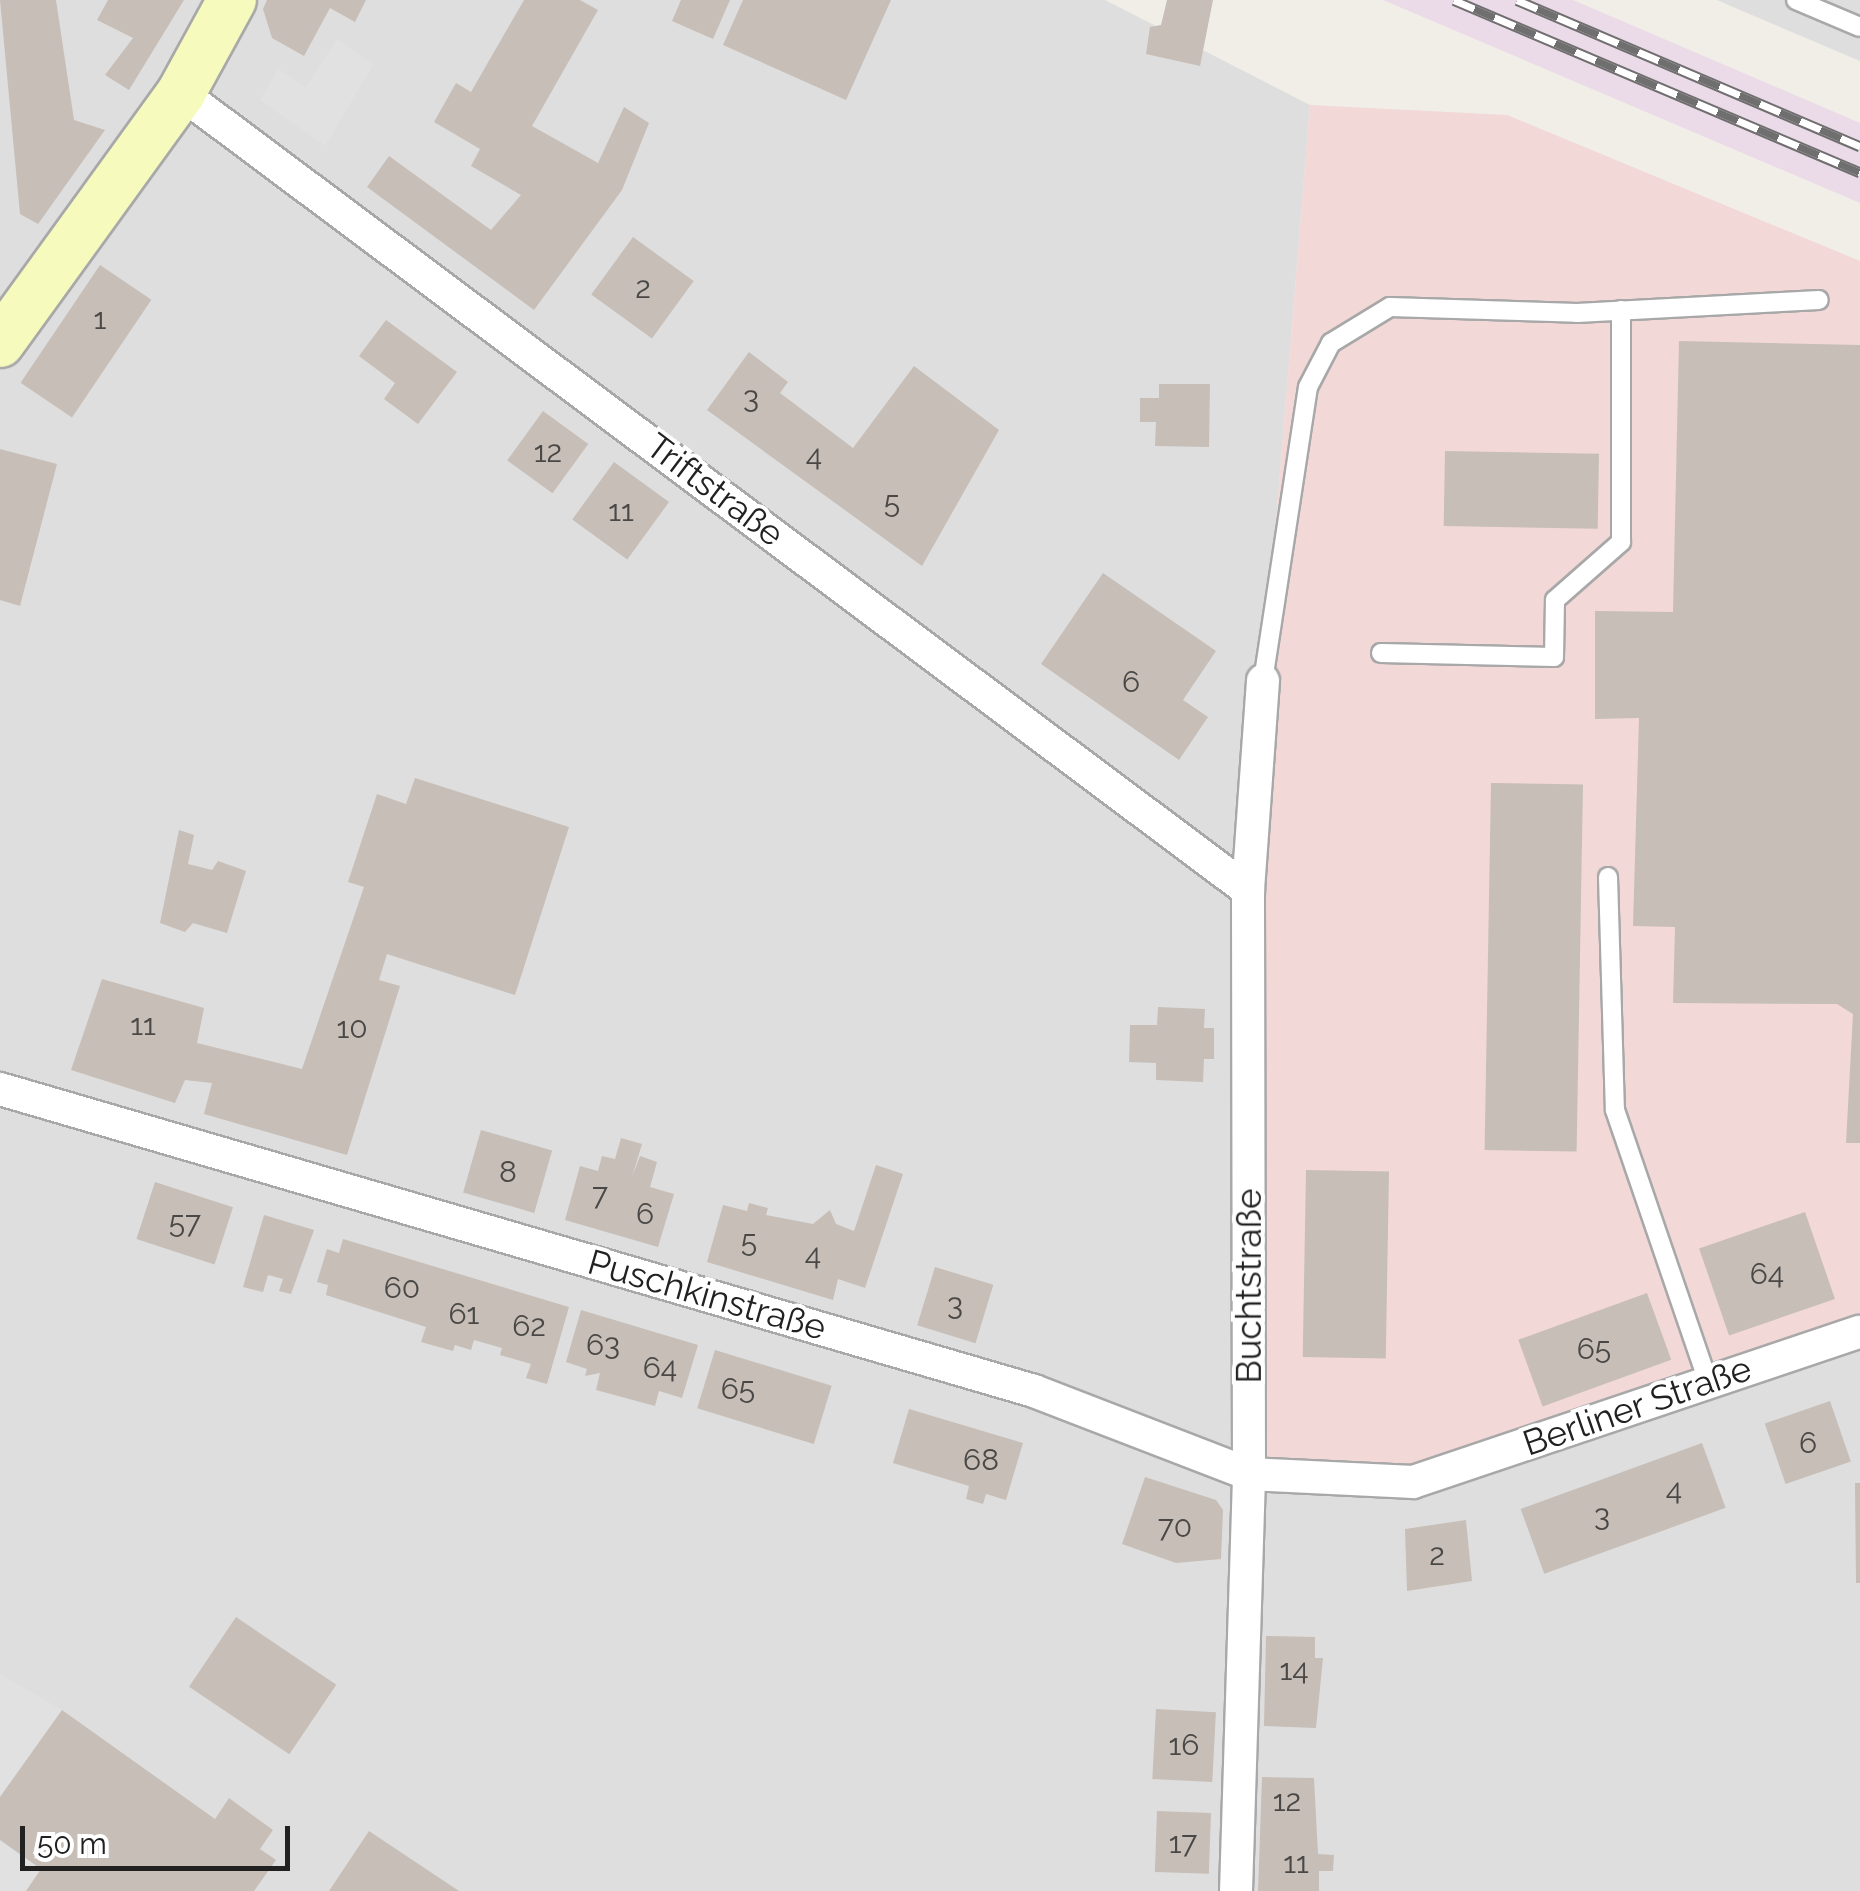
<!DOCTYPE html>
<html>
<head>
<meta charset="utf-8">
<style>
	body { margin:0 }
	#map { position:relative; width:1860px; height:1891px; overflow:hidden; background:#f1eee8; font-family:Raleway,sans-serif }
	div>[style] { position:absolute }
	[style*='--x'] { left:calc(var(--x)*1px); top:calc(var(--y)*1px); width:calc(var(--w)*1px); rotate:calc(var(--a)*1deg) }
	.residential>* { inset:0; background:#dfdede }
	.commercial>* { inset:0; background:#f2d8d7 }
	.industrial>* { inset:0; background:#ebdae7 }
	.parking>* { inset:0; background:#e1e1e1 }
	.building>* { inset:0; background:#c6beb7; transform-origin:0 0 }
	.roads { filter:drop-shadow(2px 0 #a8a8a8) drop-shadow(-2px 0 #a8a8a8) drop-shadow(0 2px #a8a8a8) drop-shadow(0 -2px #a8a8a8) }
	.service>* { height:18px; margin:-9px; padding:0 9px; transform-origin:9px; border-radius:9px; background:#fff }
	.minor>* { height:32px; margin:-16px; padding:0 16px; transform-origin:16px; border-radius:16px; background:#fff }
	.secondary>* { height:48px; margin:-24px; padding:0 24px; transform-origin:24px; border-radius:24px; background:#f7fabd }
	.rail>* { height:11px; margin-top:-5.5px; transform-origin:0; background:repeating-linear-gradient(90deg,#fff 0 22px,#6f6f6f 0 44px); box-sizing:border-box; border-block:2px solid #6f6f6f }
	span { translate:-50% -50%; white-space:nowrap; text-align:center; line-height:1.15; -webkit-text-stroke:8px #fff; paint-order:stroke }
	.number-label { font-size:30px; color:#4a4846 }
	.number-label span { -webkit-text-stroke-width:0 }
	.street-label { font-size:35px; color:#212121 }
	.scale { position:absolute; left:20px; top:1826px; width:270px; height:45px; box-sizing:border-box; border:5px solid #212121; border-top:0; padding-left:12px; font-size:30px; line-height:35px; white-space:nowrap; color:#212121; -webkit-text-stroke:8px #fff; paint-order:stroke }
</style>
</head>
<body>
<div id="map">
	<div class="residential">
		<i style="clip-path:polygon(0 0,1105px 0,1310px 105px,1263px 681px,1860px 1322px,1860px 1891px,0 1891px)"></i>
		<i style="clip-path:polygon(1717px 0,1860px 0,1860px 61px,1733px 7px)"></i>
	</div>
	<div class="commercial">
		<i style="clip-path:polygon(1310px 105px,1507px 115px,1860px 261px,1860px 1322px,1413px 1482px,1249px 1474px,1263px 681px)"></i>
	</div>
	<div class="industrial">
		<i style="clip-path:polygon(1383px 0,1573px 0,1860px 123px,1860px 203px)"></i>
	</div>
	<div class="parking">
		<i style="clip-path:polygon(337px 39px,373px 65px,325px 146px,260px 100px,278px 69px,306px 87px)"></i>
		<i style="clip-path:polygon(0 1674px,62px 1710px,0 1797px)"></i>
		<i style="clip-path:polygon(0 1840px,41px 1869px,26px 1891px,0 1891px)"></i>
	</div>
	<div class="building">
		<i style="clip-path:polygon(0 0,56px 0,74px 120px,105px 130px,38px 224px,20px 214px)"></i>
		<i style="clip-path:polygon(108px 0,184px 0,129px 90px,105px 75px,133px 38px,97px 20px)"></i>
		<i style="clip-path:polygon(267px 0,366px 0,355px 22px,330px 8px,304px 56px,272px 38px,263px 9px)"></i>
		<i style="clip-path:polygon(524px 0,580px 0,598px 10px,532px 126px,598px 163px,624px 107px,649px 123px,622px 190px,534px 310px,367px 187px,389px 156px,491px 230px,521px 195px,471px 166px,480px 149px,434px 122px,456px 83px,471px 92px)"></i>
		<i style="clip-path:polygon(681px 0,730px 0,713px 39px,672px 21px)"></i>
		<i style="clip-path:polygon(743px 0,891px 0,846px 100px,723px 45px)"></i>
		<i style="clip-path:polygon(1167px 0,1213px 0,1200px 66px,1146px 54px,1150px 27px,1161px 25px)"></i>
		<i style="left:633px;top:237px;width:75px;height:71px;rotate:36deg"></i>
		<i style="left:100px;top:265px;width:62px;height:142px;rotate:34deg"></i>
		<i style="clip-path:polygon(386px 320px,457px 372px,418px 424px,384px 399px,395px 383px,359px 356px)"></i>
		<i style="clip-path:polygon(1679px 341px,1860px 345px,1860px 1143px,1846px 1143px,1853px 1014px,1837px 1004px,1673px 1003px,1675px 927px,1633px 926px,1639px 718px,1595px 719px,1595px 611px,1673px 612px)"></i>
		<i style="clip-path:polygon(749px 352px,788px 382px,780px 393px,853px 448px,914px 366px,999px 430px,922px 566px,707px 410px)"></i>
		<i style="clip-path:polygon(1159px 384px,1210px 384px,1209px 447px,1155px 446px,1156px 422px,1140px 422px,1140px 398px,1159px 398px)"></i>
		<i style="left:543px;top:411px;width:56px;height:61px;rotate:36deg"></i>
		<i style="clip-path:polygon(0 449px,57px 464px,20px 606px,0 600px)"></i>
		<i style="left:1445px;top:451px;width:154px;height:75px;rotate:1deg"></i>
		<i style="left:614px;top:462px;width:68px;height:71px;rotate:36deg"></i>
		<i style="clip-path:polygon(1103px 573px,1216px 651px,1183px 700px,1208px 717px,1179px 760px,1041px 664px)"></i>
		<i style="clip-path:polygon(415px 778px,569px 827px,515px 995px,387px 954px,379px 980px,400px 986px,347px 1155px,204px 1114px,212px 1083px,185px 1080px,175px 1103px,71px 1070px,102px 979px,204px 1008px,197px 1043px,302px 1069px,364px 887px,348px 882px,377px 794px,406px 804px)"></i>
		<i style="left:1491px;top:783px;width:92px;height:367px;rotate:1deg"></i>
		<i style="clip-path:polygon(179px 830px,194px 835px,188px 864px,212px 870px,218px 861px,246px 871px,227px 933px,193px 923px,185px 932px,160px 923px)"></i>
		<i style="clip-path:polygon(1158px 1007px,1205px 1009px,1204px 1028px,1214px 1028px,1214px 1059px,1204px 1059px,1203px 1082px,1156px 1080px,1156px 1063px,1129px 1062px,1130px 1025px,1157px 1025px)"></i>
		<i style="left:481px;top:1130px;width:74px;height:65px;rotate:16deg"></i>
		<i style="clip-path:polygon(621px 1138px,642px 1144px,632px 1177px,640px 1156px,657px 1162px,650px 1187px,674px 1194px,658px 1247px,565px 1220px,580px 1166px,598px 1171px,602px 1156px,615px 1159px)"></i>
		<i style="clip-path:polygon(876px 1165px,903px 1174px,865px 1288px,838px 1279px,833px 1300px,707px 1262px,723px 1205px,747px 1211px,749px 1203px,768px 1208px,766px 1215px,813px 1224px,830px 1210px,836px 1224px,854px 1231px)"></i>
		<i style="left:1306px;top:1170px;width:83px;height:187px;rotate:1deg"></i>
		<i style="left:155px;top:1182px;width:82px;height:60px;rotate:18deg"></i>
		<i style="left:1805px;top:1212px;width:92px;height:112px;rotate:71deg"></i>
		<i style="clip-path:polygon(264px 1215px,314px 1230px,291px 1294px,279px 1291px,283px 1279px,268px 1275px,263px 1292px,243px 1287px)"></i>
		<i style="clip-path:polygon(343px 1239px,569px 1307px,547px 1384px,526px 1378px,531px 1364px,500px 1355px,502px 1348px,474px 1340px,471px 1350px,455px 1345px,453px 1351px,421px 1342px,426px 1327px,326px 1295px,328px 1285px,317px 1282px,327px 1249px,339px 1253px)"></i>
		<i style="left:935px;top:1267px;width:61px;height:61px;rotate:17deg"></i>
		<i style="left:1647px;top:1293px;width:71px;height:137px;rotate:70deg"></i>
		<i style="clip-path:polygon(581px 1310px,698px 1345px,682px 1398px,659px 1391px,655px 1406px,596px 1390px,600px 1373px,585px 1376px,587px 1369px,566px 1362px)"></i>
		<i style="left:715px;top:1350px;width:122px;height:61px;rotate:17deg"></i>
		<i style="left:1830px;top:1401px;width:64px;height:69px;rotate:71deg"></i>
		<i style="clip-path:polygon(909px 1409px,1023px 1443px,1006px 1500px,986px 1494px,983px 1504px,966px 1499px,969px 1486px,893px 1463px)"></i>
		<i style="left:1702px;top:1443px;width:69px;height:193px;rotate:70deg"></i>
		<i style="clip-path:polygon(1145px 1477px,1216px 1500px,1223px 1510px,1221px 1559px,1176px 1563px,1122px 1544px)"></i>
		<i style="clip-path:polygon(1855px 1483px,1860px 1483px,1860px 1583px,1856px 1583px)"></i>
		<i style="clip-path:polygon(1466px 1520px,1472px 1581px,1407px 1591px,1405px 1529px)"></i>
		<i style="left:236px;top:1617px;width:121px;height:84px;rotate:34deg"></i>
		<i style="clip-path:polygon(1266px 1636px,1315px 1637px,1315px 1658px,1323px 1658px,1316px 1728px,1264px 1726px)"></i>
		<i style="left:1156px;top:1709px;width:60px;height:70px;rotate:3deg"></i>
		<i style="clip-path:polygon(62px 1710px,215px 1819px,229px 1798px,273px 1830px,260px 1849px,276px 1860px,254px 1891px,26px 1891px,41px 1869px,0 1840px,0 1797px)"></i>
		<i style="clip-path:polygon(1262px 1777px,1314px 1778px,1318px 1854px,1334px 1855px,1333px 1871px,1319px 1871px,1319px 1891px,1258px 1891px)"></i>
		<i style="left:1157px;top:1811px;width:54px;height:61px;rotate:2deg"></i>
		<i style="clip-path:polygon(369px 1831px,459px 1891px,329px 1891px)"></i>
	</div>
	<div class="roads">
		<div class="service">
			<i style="--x:1796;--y:0;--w:69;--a:22.9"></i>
			<i style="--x:1381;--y:653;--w:173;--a:1.3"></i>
			<i style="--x:1554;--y:657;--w:57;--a:-89"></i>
			<i style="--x:1555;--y:600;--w:88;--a:-41.3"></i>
			<i style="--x:1621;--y:542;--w:232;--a:-90"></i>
			<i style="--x:1263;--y:681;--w:297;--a:-81.3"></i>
			<i style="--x:1308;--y:387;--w:50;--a:-62.4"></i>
			<i style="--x:1331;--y:343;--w:69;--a:-31.4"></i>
			<i style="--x:1390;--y:307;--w:187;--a:1.8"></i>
			<i style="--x:1577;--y:313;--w:242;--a:-3.1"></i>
			<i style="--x:1608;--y:877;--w:233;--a:88.3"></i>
			<i style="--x:1615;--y:1110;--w:287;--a:71.1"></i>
		</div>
		<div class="minor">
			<i style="--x:181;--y:93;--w:1332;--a:36.76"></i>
			<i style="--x:0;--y:1089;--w:1077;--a:16.28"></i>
			<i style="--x:1034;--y:1391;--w:230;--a:21.1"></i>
			<i style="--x:1249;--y:1474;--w:164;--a:2.8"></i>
			<i style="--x:1413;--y:1482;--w:471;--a:-18.6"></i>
			<i style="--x:1236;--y:1891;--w:417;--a:-88.2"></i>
			<i style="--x:1249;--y:1474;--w:584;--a:-90.1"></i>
			<i style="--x:1248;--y:890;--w:210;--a:-85.9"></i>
		</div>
		<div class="secondary">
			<i style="--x:0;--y:343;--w:309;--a:-54.1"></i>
			<i style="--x:181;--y:93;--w:106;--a:-61.3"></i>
		</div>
	</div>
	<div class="rail">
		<i style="--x:1454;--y:0;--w:441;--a:23"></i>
		<i style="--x:1517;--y:0;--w:373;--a:23.1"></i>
	</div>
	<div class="number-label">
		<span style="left:643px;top:288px">2</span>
		<span style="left:100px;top:319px">1</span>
		<span style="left:751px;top:398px">3</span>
		<span style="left:548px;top:452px">12</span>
		<span style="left:814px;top:456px">4</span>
		<span style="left:892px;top:503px">5</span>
		<span style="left:621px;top:511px">11</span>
		<span style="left:1131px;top:682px">6</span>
		<span style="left:143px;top:1025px">11</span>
		<span style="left:352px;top:1028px">10</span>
		<span style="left:508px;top:1172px">8</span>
		<span style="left:600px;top:1195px">7</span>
		<span style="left:645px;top:1214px">6</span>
		<span style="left:185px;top:1223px">57</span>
		<span style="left:749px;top:1242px">5</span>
		<span style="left:813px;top:1255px">4</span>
		<span style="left:1767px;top:1274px">64</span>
		<span style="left:402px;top:1288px">60</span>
		<span style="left:955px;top:1305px">3</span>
		<span style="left:464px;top:1314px">61</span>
		<span style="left:529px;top:1326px">62</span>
		<span style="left:603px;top:1345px">63</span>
		<span style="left:1594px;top:1349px">65</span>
		<span style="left:660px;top:1368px">64</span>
		<span style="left:738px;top:1389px">65</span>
		<span style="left:1808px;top:1443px">6</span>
		<span style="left:981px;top:1460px">68</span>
		<span style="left:1674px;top:1490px">4</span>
		<span style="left:1602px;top:1516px">3</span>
		<span style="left:1175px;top:1527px">70</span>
		<span style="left:1437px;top:1555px">2</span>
		<span style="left:1294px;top:1670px">14</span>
		<span style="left:1184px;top:1745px">16</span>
		<span style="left:1287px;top:1801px">12</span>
		<span style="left:1183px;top:1843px">17</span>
		<span style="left:1296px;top:1863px">11</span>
	</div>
	<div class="street-label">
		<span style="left:715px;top:490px;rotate:37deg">Triftstraße</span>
		<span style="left:1249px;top:1286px;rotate:-90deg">Buchtstraße</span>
		<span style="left:707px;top:1295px;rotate:16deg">Puschkinstraße</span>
		<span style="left:1637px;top:1406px;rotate:-19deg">Berliner Straße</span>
	</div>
	<div class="scale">50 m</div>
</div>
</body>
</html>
